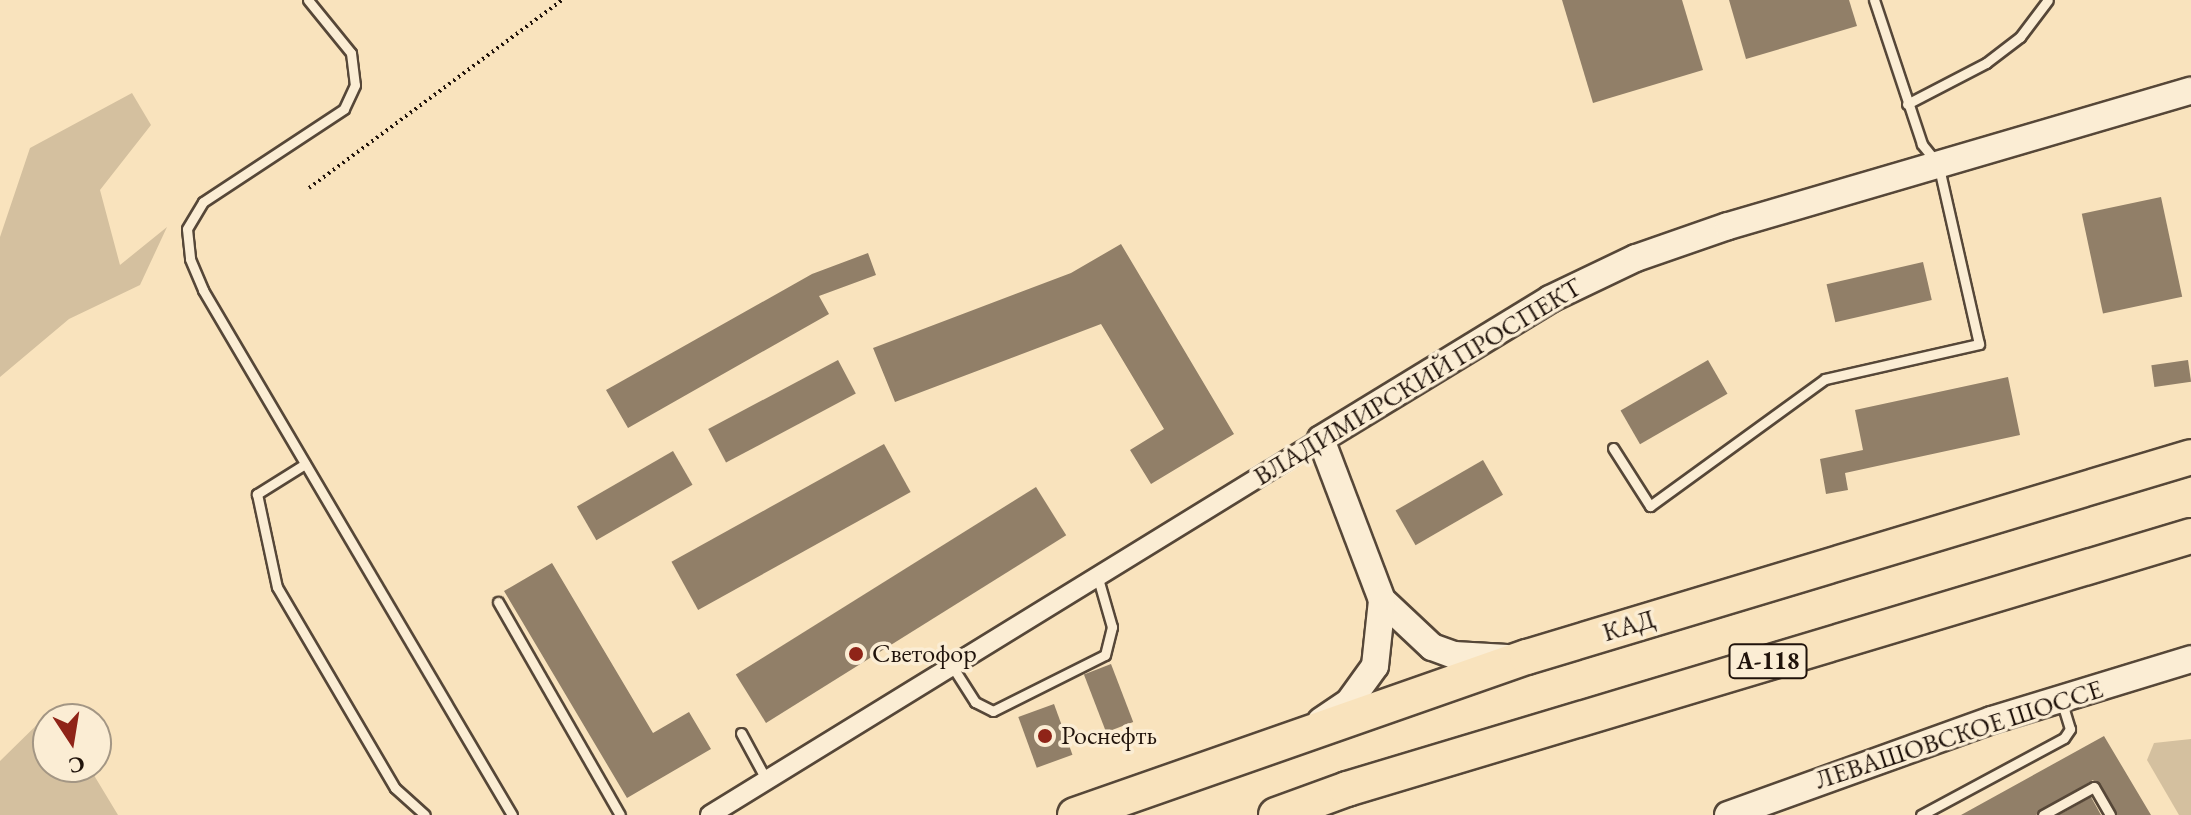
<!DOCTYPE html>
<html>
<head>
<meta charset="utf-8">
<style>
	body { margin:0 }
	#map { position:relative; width:2191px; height:815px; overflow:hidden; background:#f9e3bd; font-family:"EB Garamond",serif }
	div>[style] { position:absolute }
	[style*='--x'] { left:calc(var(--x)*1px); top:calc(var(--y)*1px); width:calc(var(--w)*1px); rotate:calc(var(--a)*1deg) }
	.green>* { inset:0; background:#d4c09f }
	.building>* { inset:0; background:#917f68; transform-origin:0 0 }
	.path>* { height:4px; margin-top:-2px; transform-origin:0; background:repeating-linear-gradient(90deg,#20130b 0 2px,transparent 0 6px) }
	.roads { filter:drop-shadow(2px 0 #564738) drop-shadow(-2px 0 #564738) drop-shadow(0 2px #564738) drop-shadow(0 -2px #564738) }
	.lane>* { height:9px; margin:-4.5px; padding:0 4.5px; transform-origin:4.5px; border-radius:4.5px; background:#fbedd4 }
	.street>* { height:18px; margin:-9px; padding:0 9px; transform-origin:9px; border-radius:9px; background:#fbedd4 }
	.secondary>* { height:26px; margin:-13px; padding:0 13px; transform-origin:13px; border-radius:13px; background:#fbedd4 }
	.highway>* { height:34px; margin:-17px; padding:0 17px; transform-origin:17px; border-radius:17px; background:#f9e3bd }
	.dots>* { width:22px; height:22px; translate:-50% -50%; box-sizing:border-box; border:4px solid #fbedd4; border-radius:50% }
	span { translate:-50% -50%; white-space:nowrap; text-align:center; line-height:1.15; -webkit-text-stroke:7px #fbedd4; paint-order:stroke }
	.shield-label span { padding:2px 6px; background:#fbedd4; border:2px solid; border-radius:6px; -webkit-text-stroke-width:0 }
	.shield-label { font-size:24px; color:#20130b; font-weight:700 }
	.street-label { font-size:26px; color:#20130b }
	.poi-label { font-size:26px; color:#20130b }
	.left { translate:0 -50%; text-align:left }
	.north { position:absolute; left:32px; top:703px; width:80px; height:80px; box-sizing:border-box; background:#fbedd4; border:2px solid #a39684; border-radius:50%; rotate:168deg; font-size:22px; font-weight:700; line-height:32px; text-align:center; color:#20130b }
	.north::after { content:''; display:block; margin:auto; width:28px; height:36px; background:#8f2418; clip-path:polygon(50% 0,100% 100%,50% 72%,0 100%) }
</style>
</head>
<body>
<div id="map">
	<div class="green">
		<i style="clip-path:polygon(132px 93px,151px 125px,100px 190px,120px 265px,167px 227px,140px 285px,69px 319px,0 377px,0 237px,30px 148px)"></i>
		<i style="clip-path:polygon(53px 709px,59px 719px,48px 719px,48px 767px,89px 767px,118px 815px,0 815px,0 761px)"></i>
		<i style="clip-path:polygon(2191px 739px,2191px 815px,2179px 815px,2147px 760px,2154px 743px)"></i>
	</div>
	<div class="building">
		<i style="clip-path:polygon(1562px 0,1682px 0,1703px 70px,1593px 103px)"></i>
		<i style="clip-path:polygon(1729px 0,1849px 0,1857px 26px,1746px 59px)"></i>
		<i style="left:2161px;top:197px;width:102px;height:81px;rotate:78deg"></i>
		<i style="clip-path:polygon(1121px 244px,1234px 434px,1151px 484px,1130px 450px,1164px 429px,1101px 324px,895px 402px,873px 348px,1071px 273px)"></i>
		<i style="clip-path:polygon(868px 253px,876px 275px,819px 296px,829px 314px,628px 428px,606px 390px,812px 274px)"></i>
		<i style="left:1923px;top:262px;width:39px;height:99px;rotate:77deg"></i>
		<i style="left:838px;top:360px;width:38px;height:147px;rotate:62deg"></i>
		<i style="left:1708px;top:360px;width:39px;height:101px;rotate:60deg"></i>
		<i style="left:2188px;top:360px;width:22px;height:37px;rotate:82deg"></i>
		<i style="clip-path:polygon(2008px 377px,2020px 435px,1845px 473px,1848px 490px,1826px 494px,1820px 459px,1863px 450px,1855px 410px)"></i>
		<i style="left:884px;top:444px;width:55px;height:243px;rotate:61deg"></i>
		<i style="left:673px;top:451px;width:39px;height:111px;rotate:60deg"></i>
		<i style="left:1483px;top:460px;width:40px;height:101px;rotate:60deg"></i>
		<i style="left:1036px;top:487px;width:57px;height:354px;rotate:58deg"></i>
		<i style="clip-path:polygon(552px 563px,653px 733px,689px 712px,711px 749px,627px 798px,504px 591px)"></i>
		<i style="left:1111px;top:664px;width:62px;height:29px;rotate:69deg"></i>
		<i style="left:1054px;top:704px;width:54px;height:38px;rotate:70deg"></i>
		<i style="clip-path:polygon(2104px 736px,2151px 815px,2117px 815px,2093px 780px,2036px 815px,1961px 815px)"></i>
		<i style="clip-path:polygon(2091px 797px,2101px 815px,2059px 815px)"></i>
	</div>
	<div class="path">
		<i style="--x:309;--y:188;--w:315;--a:-36.6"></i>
	</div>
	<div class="roads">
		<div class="lane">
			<i style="--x:308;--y:0;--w:68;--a:50.9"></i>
			<i style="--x:351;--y:53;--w:32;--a:83"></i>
			<i style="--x:355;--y:85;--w:26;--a:115"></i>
			<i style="--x:344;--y:109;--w:169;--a:146.6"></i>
			<i style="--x:203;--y:202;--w:31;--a:121"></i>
			<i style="--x:187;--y:229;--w:30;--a:84"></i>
			<i style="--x:190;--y:259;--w:34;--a:67"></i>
			<i style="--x:203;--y:290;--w:609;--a:59.52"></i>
			<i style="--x:1907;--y:104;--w:89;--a:-27.4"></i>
			<i style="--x:1986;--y:63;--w:43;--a:-37.4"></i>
			<i style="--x:2020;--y:37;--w:46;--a:-52.9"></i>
			<i style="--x:1613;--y:448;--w:69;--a:57.5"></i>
			<i style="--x:1650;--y:506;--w:216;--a:-36"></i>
			<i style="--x:1825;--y:379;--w:158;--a:-12.8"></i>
			<i style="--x:1979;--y:344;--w:185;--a:-102.8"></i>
			<i style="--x:1938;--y:164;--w:26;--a:-129"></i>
			<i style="--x:1922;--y:144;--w:152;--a:-108.4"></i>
			<i style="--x:305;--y:464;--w:57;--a:148"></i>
			<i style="--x:257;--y:494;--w:95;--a:77.9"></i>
			<i style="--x:277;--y:587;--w:233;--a:59.6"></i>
			<i style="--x:395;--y:788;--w:40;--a:42"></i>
			<i style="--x:498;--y:602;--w:245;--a:60.2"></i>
			<i style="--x:952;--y:666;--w:43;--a:57.4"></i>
			<i style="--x:975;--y:702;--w:20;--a:27"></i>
			<i style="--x:993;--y:711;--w:125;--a:-26.6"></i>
			<i style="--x:1105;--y:655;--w:29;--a:-76"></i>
			<i style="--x:1112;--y:627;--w:54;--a:-106.1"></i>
			<i style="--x:741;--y:733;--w:55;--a:61.6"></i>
			<i style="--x:1921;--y:815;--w:162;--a:-28.3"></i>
			<i style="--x:2064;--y:738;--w:11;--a:-56"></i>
			<i style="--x:2070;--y:729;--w:28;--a:-107"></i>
			<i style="--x:2043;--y:815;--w:58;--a:-28.8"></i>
			<i style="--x:2094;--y:787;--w:32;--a:60"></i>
		</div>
		<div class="street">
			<i style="--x:710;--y:815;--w:717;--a:-31.61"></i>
		</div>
		<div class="secondary">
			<i style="--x:1507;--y:658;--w:53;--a:-176.8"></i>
			<i style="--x:1454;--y:655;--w:23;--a:-160"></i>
			<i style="--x:1432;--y:647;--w:69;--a:-136.8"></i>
			<i style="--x:1382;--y:600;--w:172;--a:-110.8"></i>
			<i style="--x:1321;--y:439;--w:268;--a:-31.4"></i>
			<i style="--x:1550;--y:299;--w:95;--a:-25.5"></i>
			<i style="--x:1636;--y:258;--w:97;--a:-19.2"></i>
			<i style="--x:1728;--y:226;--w:482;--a:-16.3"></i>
			<i style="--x:1321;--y:721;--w:34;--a:-34"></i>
			<i style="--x:1349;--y:702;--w:44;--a:-54.2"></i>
			<i style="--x:1375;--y:666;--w:66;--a:-83.9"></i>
			<i style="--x:1728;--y:815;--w:281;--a:-19.8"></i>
			<i style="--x:1992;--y:720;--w:208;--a:-17"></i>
		</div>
		<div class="highway">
			<i style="--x:1075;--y:815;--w:479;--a:-19.3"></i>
			<i style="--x:1527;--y:657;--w:693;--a:-16.76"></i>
			<i style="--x:1276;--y:815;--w:76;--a:-20.1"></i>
			<i style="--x:1347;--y:789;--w:881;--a:-16.69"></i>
		</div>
	</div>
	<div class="dots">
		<i style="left:856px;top:654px;background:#8f2418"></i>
		<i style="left:1045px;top:736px;background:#8f2418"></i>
	</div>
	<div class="shield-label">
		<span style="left:1768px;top:661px">А-118</span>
	</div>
	<div class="street-label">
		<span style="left:1418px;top:382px;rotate:-31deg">ВЛАДИМИРСКИЙ ПРОСПЕКТ</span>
		<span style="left:1629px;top:626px;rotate:-17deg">КАД</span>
		<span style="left:1959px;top:735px;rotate:-18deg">ЛЕВАШОВСКОЕ ШОССЕ</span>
	</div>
	<div class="poi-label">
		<span class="left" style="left:872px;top:654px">Светофор</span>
		<span class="left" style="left:1061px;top:736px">Роснефть</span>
	</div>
	<div class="north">С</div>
</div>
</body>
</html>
